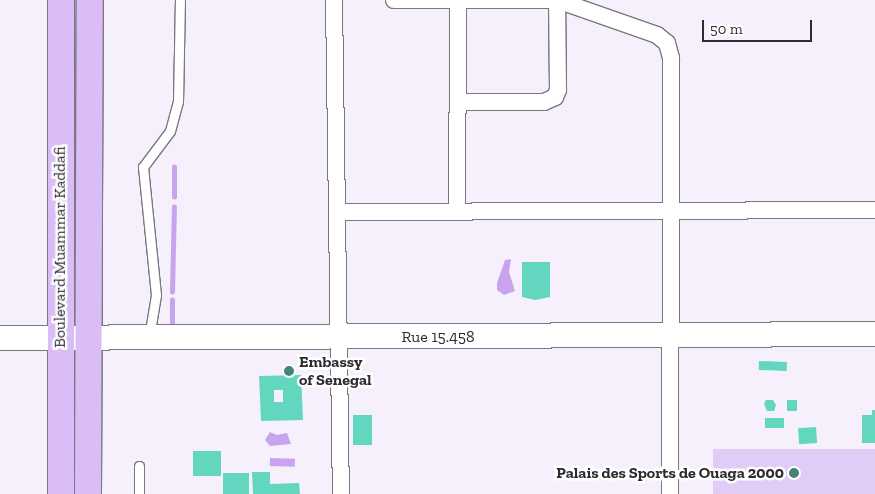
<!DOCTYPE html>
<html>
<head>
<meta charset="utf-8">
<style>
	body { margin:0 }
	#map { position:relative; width:875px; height:494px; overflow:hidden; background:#f5f0fb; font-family:"Zilla Slab",serif }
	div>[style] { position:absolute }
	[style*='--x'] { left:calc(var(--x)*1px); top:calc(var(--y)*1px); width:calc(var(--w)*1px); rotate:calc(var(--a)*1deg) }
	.green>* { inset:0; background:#e1ccf8; transform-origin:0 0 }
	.water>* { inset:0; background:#c8a4ee; transform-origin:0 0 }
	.stream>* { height:4.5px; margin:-2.25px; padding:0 2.25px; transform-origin:2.25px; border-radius:2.25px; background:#c8a4ee }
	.building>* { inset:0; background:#63d6c0; transform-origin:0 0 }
	.roads { filter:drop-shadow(1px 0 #7b7680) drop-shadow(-1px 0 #7b7680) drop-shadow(0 1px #7b7680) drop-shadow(0 -1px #7b7680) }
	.lane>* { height:9px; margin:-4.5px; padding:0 4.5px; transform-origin:4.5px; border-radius:4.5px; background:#fff }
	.street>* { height:16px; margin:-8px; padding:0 8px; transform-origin:8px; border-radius:8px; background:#fff }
	.secondary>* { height:24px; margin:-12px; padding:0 12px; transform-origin:12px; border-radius:12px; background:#fff }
	.primary>* { height:26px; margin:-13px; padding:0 13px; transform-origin:13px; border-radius:13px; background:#dabdf7 }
	.dots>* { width:14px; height:14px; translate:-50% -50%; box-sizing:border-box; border:2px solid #fff; border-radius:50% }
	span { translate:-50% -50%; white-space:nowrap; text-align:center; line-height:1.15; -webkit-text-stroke:5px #fff; paint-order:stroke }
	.street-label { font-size:16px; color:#2d2b2f }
	.poi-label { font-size:16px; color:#2d2b2f; font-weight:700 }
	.left { translate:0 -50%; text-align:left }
	.right { translate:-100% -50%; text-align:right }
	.scale { position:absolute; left:702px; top:20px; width:110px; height:22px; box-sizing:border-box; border:2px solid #2d2b2f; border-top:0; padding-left:6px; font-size:15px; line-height:18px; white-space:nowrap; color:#2d2b2f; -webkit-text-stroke:4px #fff; paint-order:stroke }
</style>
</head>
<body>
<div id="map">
	<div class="green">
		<i style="left:875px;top:449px;width:45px;height:162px;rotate:90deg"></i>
	</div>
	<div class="water">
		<i style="clip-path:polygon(511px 259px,509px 272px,515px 291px,504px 295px,497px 290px,497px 283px,505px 260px)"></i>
		<i style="clip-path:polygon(270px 432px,277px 435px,287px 433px,291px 444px,270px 446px,265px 440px)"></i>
		<i style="left:270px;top:458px;width:25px;height:8px;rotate:2deg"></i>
	</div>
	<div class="stream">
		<i style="--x:174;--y:197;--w:30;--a:-90"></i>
		<i style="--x:172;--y:292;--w:85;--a:-88.7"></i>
		<i style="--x:172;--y:327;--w:27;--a:-90"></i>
	</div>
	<div class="building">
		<i style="clip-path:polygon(522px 262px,550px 262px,550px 297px,535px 300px,522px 297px)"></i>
		<i style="left:759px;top:361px;width:28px;height:9px;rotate:2deg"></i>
		<i style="clip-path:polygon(evenodd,301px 375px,303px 420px,261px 421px,259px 376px,301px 375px,274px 390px,283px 390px,283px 402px,274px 402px,274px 390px)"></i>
		<i style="clip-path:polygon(766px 400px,773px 400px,776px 405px,774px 411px,767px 411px,764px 404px)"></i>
		<i style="left:787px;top:400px;width:10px;height:11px"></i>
		<i style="clip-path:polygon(872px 410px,875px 410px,875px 443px,862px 443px,862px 415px,872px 415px)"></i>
		<i style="left:353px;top:415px;width:19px;height:30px"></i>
		<i style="left:765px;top:418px;width:19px;height:10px"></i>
		<i style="left:816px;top:427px;width:16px;height:18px;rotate:86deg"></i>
		<i style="left:193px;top:451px;width:28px;height:25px"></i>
		<i style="clip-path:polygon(252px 472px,270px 472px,270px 484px,299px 483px,300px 494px,253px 494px)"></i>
		<i style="left:249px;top:473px;width:21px;height:26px;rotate:90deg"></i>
	</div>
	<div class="roads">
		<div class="lane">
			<i style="--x:149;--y:337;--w:43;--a:-80.5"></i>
			<i style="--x:156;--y:295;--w:129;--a:-95.8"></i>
			<i style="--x:143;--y:167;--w:45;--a:-53.1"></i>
			<i style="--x:170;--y:131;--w:30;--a:-75"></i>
			<i style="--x:178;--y:102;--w:102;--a:-88.9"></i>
			<i style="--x:139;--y:466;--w:28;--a:90"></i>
		</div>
		<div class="street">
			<i style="--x:334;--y:0;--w:494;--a:89.2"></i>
			<i style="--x:394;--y:0;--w:163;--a:0"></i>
			<i style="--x:557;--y:0;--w:106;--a:19.3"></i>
			<i style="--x:657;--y:35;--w:13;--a:39"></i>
			<i style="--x:667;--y:43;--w:16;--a:75"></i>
			<i style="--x:671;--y:58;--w:436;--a:90.1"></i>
			<i style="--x:458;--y:102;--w:86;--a:0"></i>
			<i style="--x:544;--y:102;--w:12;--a:-24"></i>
			<i style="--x:555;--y:97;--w:8;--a:-67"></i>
			<i style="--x:558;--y:90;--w:90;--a:-90.6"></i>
			<i style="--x:338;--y:212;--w:537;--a:-0.21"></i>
			<i style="--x:457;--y:212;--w:210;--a:-89.7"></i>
		</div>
		<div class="secondary">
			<i style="--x:0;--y:338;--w:875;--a:-0.26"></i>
		</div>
		<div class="primary">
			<i style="--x:61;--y:0;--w:494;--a:90"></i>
			<i style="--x:88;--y:494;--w:494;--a:-89.8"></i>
		</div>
	</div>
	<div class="dots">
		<i style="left:289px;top:371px;background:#428577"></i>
		<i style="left:794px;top:473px;background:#428577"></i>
	</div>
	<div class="street-label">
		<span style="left:60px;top:247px;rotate:-90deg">Boulevard Muammar Kaddafi</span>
		<span style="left:438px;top:337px">Rue 15.458</span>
	</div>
	<div class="poi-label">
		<span class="left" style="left:299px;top:371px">Embassy<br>of Senegal</span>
		<span class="right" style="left:784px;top:473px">Palais des Sports de Ouaga 2000</span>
	</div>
	<div class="scale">50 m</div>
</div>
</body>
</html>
